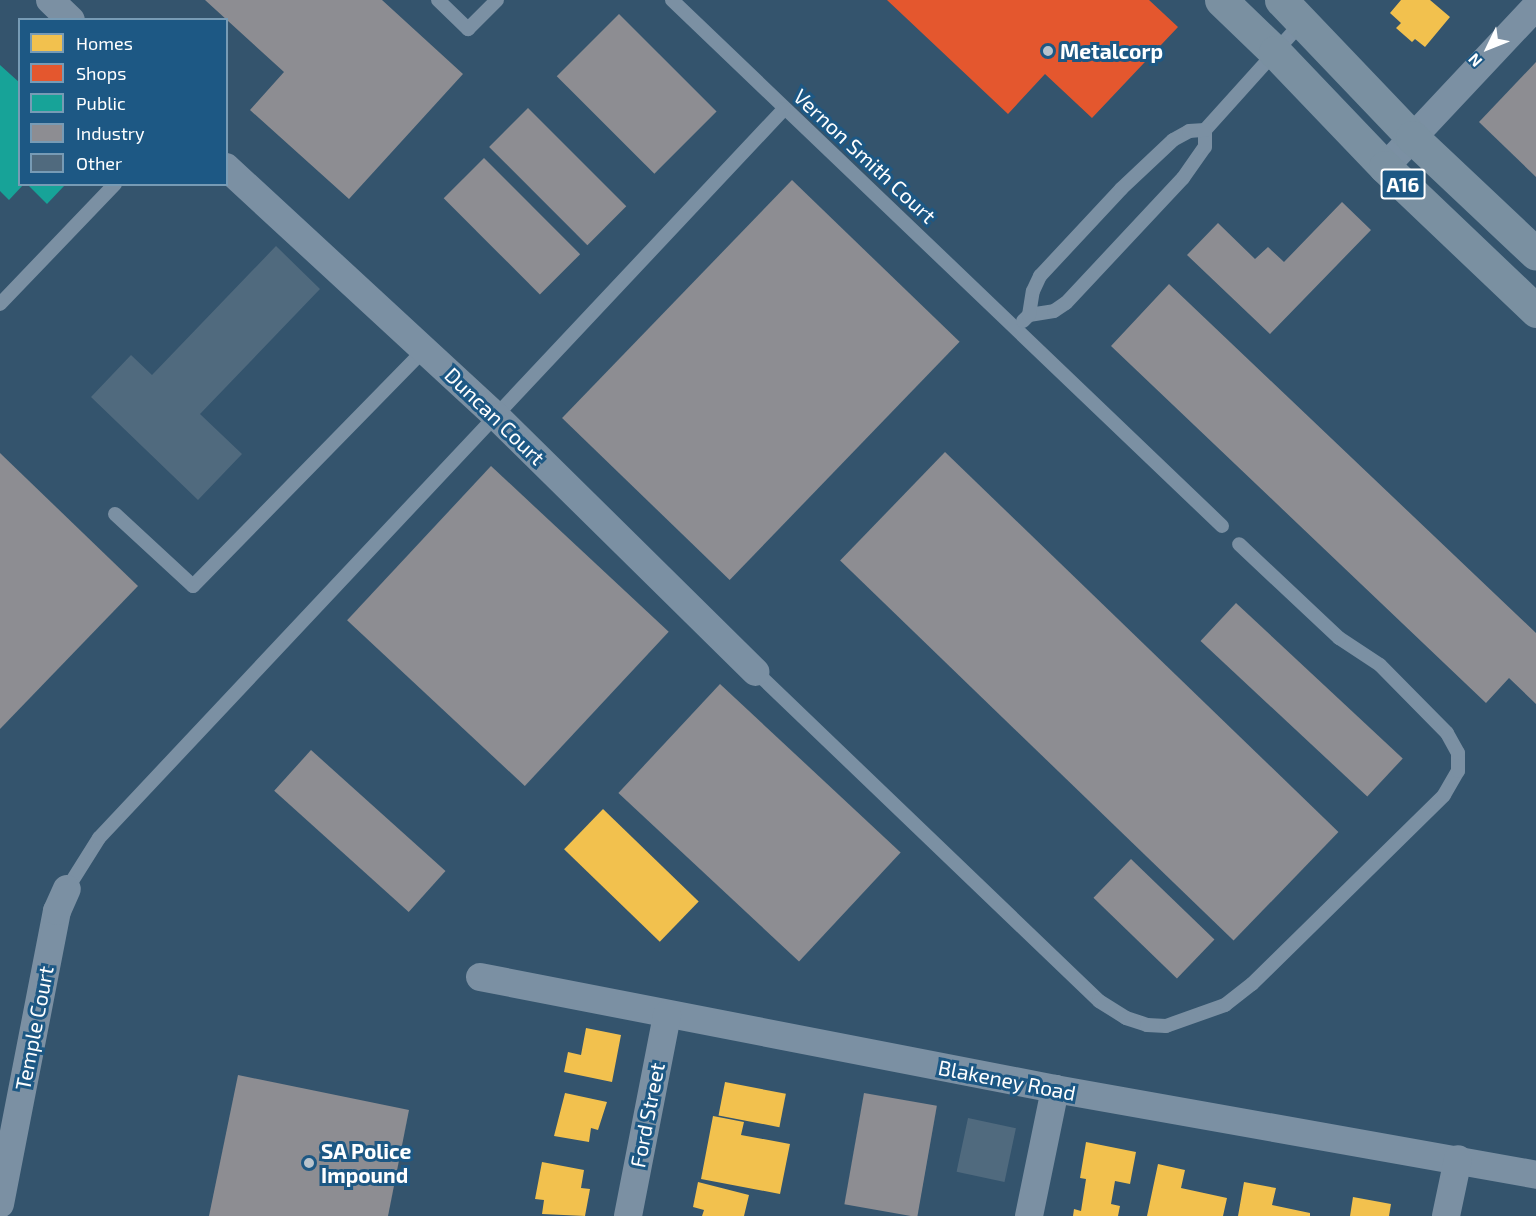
<!DOCTYPE html>
<html>
<head>
<meta charset="utf-8">
<style>
	body { margin:0 }
	#map { position:relative; width:1536px; height:1216px; overflow:hidden; background:#34546d; font-family:"Exo 2",sans-serif }
	div>[style] { position:absolute }
	[style*='--x'] { left:calc(var(--x)*1px); top:calc(var(--y)*1px); width:calc(var(--w)*1px); rotate:calc(var(--a)*1deg) }
	.homes>* { inset:0; background:#f2c14e; transform-origin:0 0 }
	.shops>* { inset:0; background:#e4572e }
	.public>* { inset:0; background:#17a398 }
	.industry>* { inset:0; background:#8d8d92; transform-origin:0 0 }
	.building>* { inset:0; background:#506a7e; transform-origin:0 0 }
	.service>* { height:14px; margin:-7px; padding:0 7px; transform-origin:7px; border-radius:7px; background:#7b90a3 }
	.minor>* { height:28px; margin:-14px; padding:0 14px; transform-origin:14px; border-radius:14px; background:#7b90a3 }
	.trunk>* { height:33px; margin:-16.5px; padding:0 16.5px; transform-origin:16.5px; border-radius:16.5px; background:#7a90a1 }
	.dots>* { width:16px; height:16px; translate:-50% -50%; box-sizing:border-box; border:3px solid #1d5884; border-radius:50% }
	span { translate:-50% -50%; white-space:nowrap; text-align:center; line-height:1.15; -webkit-text-stroke:6px #1d5884; paint-order:stroke }
	.shield-label span { padding:2px 4px; background:#1d5884; border:2px solid; border-radius:4px; -webkit-text-stroke-width:0 }
	.shield-label { font-size:20px; color:#fff; font-weight:700 }
	.poi-label { font-size:21px; color:#fff; font-weight:700 }
	.left { translate:0 -50%; text-align:left }
	.street-label { font-size:21px; color:#fff }
	.legend { position:absolute; left:18px; top:18px; width:210px; height:168px; box-sizing:border-box; background:#1d5884; border:2px solid #779bb5; margin:0; padding:8px 10px; list-style:none; font-size:18px; color:#fff }
	.legend li { display:flex; align-items:center; gap:12px; height:30px }
	.legend b { width:30px; border:2px solid #779bb5 }
	.north { position:absolute; left:1458px; top:18px; width:60px; height:60px; -webkit-text-stroke:4px #1d5884; paint-order:stroke; rotate:227deg; font-size:16px; font-weight:700; line-height:24px; text-align:center; color:#fff }
	.north::after { content:''; display:block; margin:auto; width:21px; height:27px; background:#fff; clip-path:polygon(50% 0,100% 100%,50% 72%,0 100%) }
</style>
</head>
<body>
<div id="map">
	<div class="homes">
		<i style="clip-path:polygon(1401px 0,1430px 0,1450px 17px,1425px 47px,1415px 39px,1412px 42px,1396px 28px,1401px 23px,1390px 13px)"></i>
		<i style="left:603px;top:809px;width:133px;height:56px;rotate:44deg"></i>
		<i style="clip-path:polygon(586px 1028px,621px 1035px,612px 1082px,564px 1072px,568px 1052px,581px 1055px)"></i>
		<i style="left:725px;top:1082px;width:62px;height:34px;rotate:11deg"></i>
		<i style="clip-path:polygon(565px 1093px,607px 1102px,598px 1130px,591px 1128px,589px 1142px,554px 1136px)"></i>
		<i style="clip-path:polygon(713px 1116px,744px 1122px,741px 1135px,790px 1144px,780px 1194px,701px 1179px)"></i>
		<i style="clip-path:polygon(1086px 1142px,1136px 1152px,1130px 1184px,1115px 1181px,1111px 1204px,1120px 1206px,1118px 1216px,1073px 1216px,1074px 1209px,1081px 1211px,1086px 1179px,1080px 1178px)"></i>
		<i style="clip-path:polygon(542px 1162px,584px 1170px,581px 1188px,590px 1189px,585px 1216px,542px 1214px,544px 1200px,535px 1199px)"></i>
		<i style="clip-path:polygon(1158px 1164px,1185px 1170px,1181px 1188px,1227px 1198px,1223px 1216px,1147px 1216px)"></i>
		<i style="clip-path:polygon(698px 1182px,749px 1195px,744px 1216px,702px 1216px,704px 1210px,693px 1207px)"></i>
		<i style="clip-path:polygon(1244px 1182px,1276px 1188px,1272px 1205px,1310px 1213px,1310px 1216px,1238px 1216px)"></i>
		<i style="clip-path:polygon(1353px 1197px,1391px 1204px,1389px 1216px,1350px 1216px)"></i>
	</div>
	<div class="shops">
		<i style="clip-path:polygon(887px 0,1149px 0,1178px 27px,1092px 118px,1045px 74px,1008px 114px)"></i>
	</div>
	<div class="public">
		<i style="clip-path:polygon(0 65px,20px 83px,20px 184px,24px 184px,9px 200px,0 191px)"></i>
		<i style="clip-path:polygon(27px 184px,62px 184px,64px 186px,47px 204px)"></i>
	</div>
	<div class="industry">
		<i style="clip-path:polygon(205px 0,382px 0,463px 74px,349px 199px,250px 110px,284px 72px)"></i>
		<i style="left:619px;top:14px;width:138px;height:88px;rotate:45deg"></i>
		<i style="clip-path:polygon(1536px 62px,1536px 177px,1479px 122px)"></i>
		<i style="left:528px;top:108px;width:139px;height:55px;rotate:45deg"></i>
		<i style="left:484px;top:158px;width:136px;height:57px;rotate:45deg"></i>
		<i style="left:792px;top:180px;width:233px;height:331px;rotate:44deg"></i>
		<i style="clip-path:polygon(1342px 202px,1371px 230px,1270px 334px,1187px 255px,1218px 223px,1255px 259px,1268px 247px,1284px 262px)"></i>
		<i style="clip-path:polygon(1169px 284px,1536px 633px,1536px 704px,1509px 678px,1486px 703px,1111px 346px)"></i>
		<i style="left:945px;top:452px;width:547px;height:151px;rotate:44deg"></i>
		<i style="clip-path:polygon(0 453px,138px 586px,0 729px)"></i>
		<i style="left:491px;top:466px;width:243px;height:211px;rotate:43deg"></i>
		<i style="left:1236px;top:603px;width:228px;height:52px;rotate:43deg"></i>
		<i style="left:720px;top:684px;width:247px;height:149px;rotate:43deg"></i>
		<i style="left:311px;top:750px;width:181px;height:55px;rotate:42deg"></i>
		<i style="left:1131px;top:859px;width:116px;height:54px;rotate:44deg"></i>
		<i style="clip-path:polygon(238px 1075px,409px 1110px,388px 1216px,209px 1216px)"></i>
		<i style="left:864px;top:1093px;width:74px;height:113px;rotate:10deg"></i>
	</div>
	<div class="building">
		<i style="clip-path:polygon(276px 246px,320px 289px,200px 414px,242px 454px,198px 500px,91px 397px,131px 355px,152px 375px)"></i>
		<i style="left:968px;top:1118px;width:49px;height:55px;rotate:12deg"></i>
	</div>
	<div class="service">
		<i style="--x:438;--y:0;--w:42;--a:44"></i>
		<i style="--x:468;--y:29;--w:41;--a:-45"></i>
		<i style="--x:672;--y:0;--w:761;--a:43.72"></i>
		<i style="--x:0;--y:304;--w:166;--a:-46.2"></i>
		<i style="--x:1029;--y:315;--w:25;--a:-9"></i>
		<i style="--x:1054;--y:311;--w:14;--a:-34"></i>
		<i style="--x:1066;--y:303;--w:171;--a:-46.9"></i>
		<i style="--x:1183;--y:178;--w:38;--a:-55"></i>
		<i style="--x:1205;--y:147;--w:17;--a:-90"></i>
		<i style="--x:1205;--y:130;--w:147;--a:-48"></i>
		<i style="--x:1023;--y:321;--w:8;--a:-45"></i>
		<i style="--x:1029;--y:315;--w:24;--a:-81"></i>
		<i style="--x:1033;--y:291;--w:17;--a:-65"></i>
		<i style="--x:1040;--y:276;--w:119;--a:-47"></i>
		<i style="--x:1121;--y:189;--w:71;--a:-43.3"></i>
		<i style="--x:1173;--y:140;--w:18;--a:-29"></i>
		<i style="--x:1189;--y:131;--w:16;--a:-4"></i>
		<i style="--x:115;--y:514;--w:106;--a:42.7"></i>
		<i style="--x:193;--y:586;--w:330;--a:-45.6"></i>
		<i style="--x:756;--y:672;--w:475;--a:43.8"></i>
		<i style="--x:1099;--y:1001;--w:32;--a:32"></i>
		<i style="--x:1126;--y:1018;--w:22;--a:18"></i>
		<i style="--x:1147;--y:1025;--w:19;--a:3"></i>
		<i style="--x:1166;--y:1026;--w:63;--a:-19.6"></i>
		<i style="--x:1225;--y:1005;--w:34;--a:-38"></i>
		<i style="--x:1252;--y:984;--w:269;--a:-44.5"></i>
		<i style="--x:1444;--y:795;--w:28;--a:-60"></i>
		<i style="--x:1458;--y:771;--w:18;--a:-90"></i>
		<i style="--x:1458;--y:753;--w:23;--a:-119"></i>
		<i style="--x:1447;--y:733;--w:95;--a:-134.6"></i>
		<i style="--x:1380;--y:665;--w:49;--a:-146.6"></i>
		<i style="--x:1339;--y:638;--w:137;--a:-136.8"></i>
		<i style="--x:67;--y:889;--w:60;--a:-57.9"></i>
		<i style="--x:99;--y:838;--w:1000;--a:-46.78"></i>
	</div>
	<div class="minor">
		<i style="--x:50;--y:0;--w:29;--a:44"></i>
		<i style="--x:226;--y:167;--w:369;--a:42.7"></i>
		<i style="--x:497;--y:417;--w:363;--a:44.6"></i>
		<i style="--x:1385;--y:167;--w:221;--a:-46.8"></i>
		<i style="--x:480;--y:977;--w:586;--a:11.02"></i>
		<i style="--x:1055;--y:1089;--w:489;--a:10.1"></i>
		<i style="--x:0;--y:1204;--w:298;--a:-79"></i>
		<i style="--x:57;--y:911;--w:24;--a:-66"></i>
		<i style="--x:628;--y:1216;--w:205;--a:-79"></i>
		<i style="--x:1029;--y:1216;--w:130;--a:-78.4"></i>
		<i style="--x:1446;--y:1216;--w:58;--a:-78.1"></i>
	</div>
	<div class="trunk">
		<i style="--x:1221;--y:0;--w:75;--a:43.9"></i>
		<i style="--x:1275;--y:52;--w:159;--a:46.3"></i>
		<i style="--x:1385;--y:167;--w:209;--a:43.6"></i>
		<i style="--x:1281;--y:0;--w:190;--a:46.3"></i>
		<i style="--x:1412;--y:137;--w:170;--a:43.3"></i>
	</div>
	<div class="dots">
		<i style="left:1048px;top:51px;background:#b8c3cc"></i>
		<i style="left:309px;top:1163px;background:#b8c3cc"></i>
	</div>
	<div class="shield-label">
		<span style="left:1403px;top:184px">A16</span>
	</div>
	<div class="poi-label">
		<span class="left" style="left:1060px;top:51px">Metalcorp</span>
		<span class="left" style="left:321px;top:1163px">SA Police<br>Impound</span>
	</div>
	<div class="street-label">
		<span style="left:865px;top:156px;rotate:43deg">Vernon Smith Court</span>
		<span style="left:495px;top:416px;rotate:44deg">Duncan Court</span>
		<span style="left:34px;top:1028px;rotate:-79deg">Temple Court</span>
		<span style="left:1007px;top:1080px;rotate:11deg">Blakeney Road</span>
		<span style="left:647px;top:1115px;rotate:-79deg">Ford Street</span>
	</div>
	<ul class="legend">
	<li><b style="height:16px;background:#f2c14e"></b>Homes</li>
	<li><b style="height:16px;background:#e4572e"></b>Shops</li>
	<li><b style="height:16px;background:#17a398"></b>Public</li>
	<li><b style="height:16px;background:#8d8d92"></b>Industry</li>
	<li><b style="height:16px;background:#506a7e"></b>Other</li>
	</ul>
	<div class="north">N</div>
</div>
</body>
</html>
